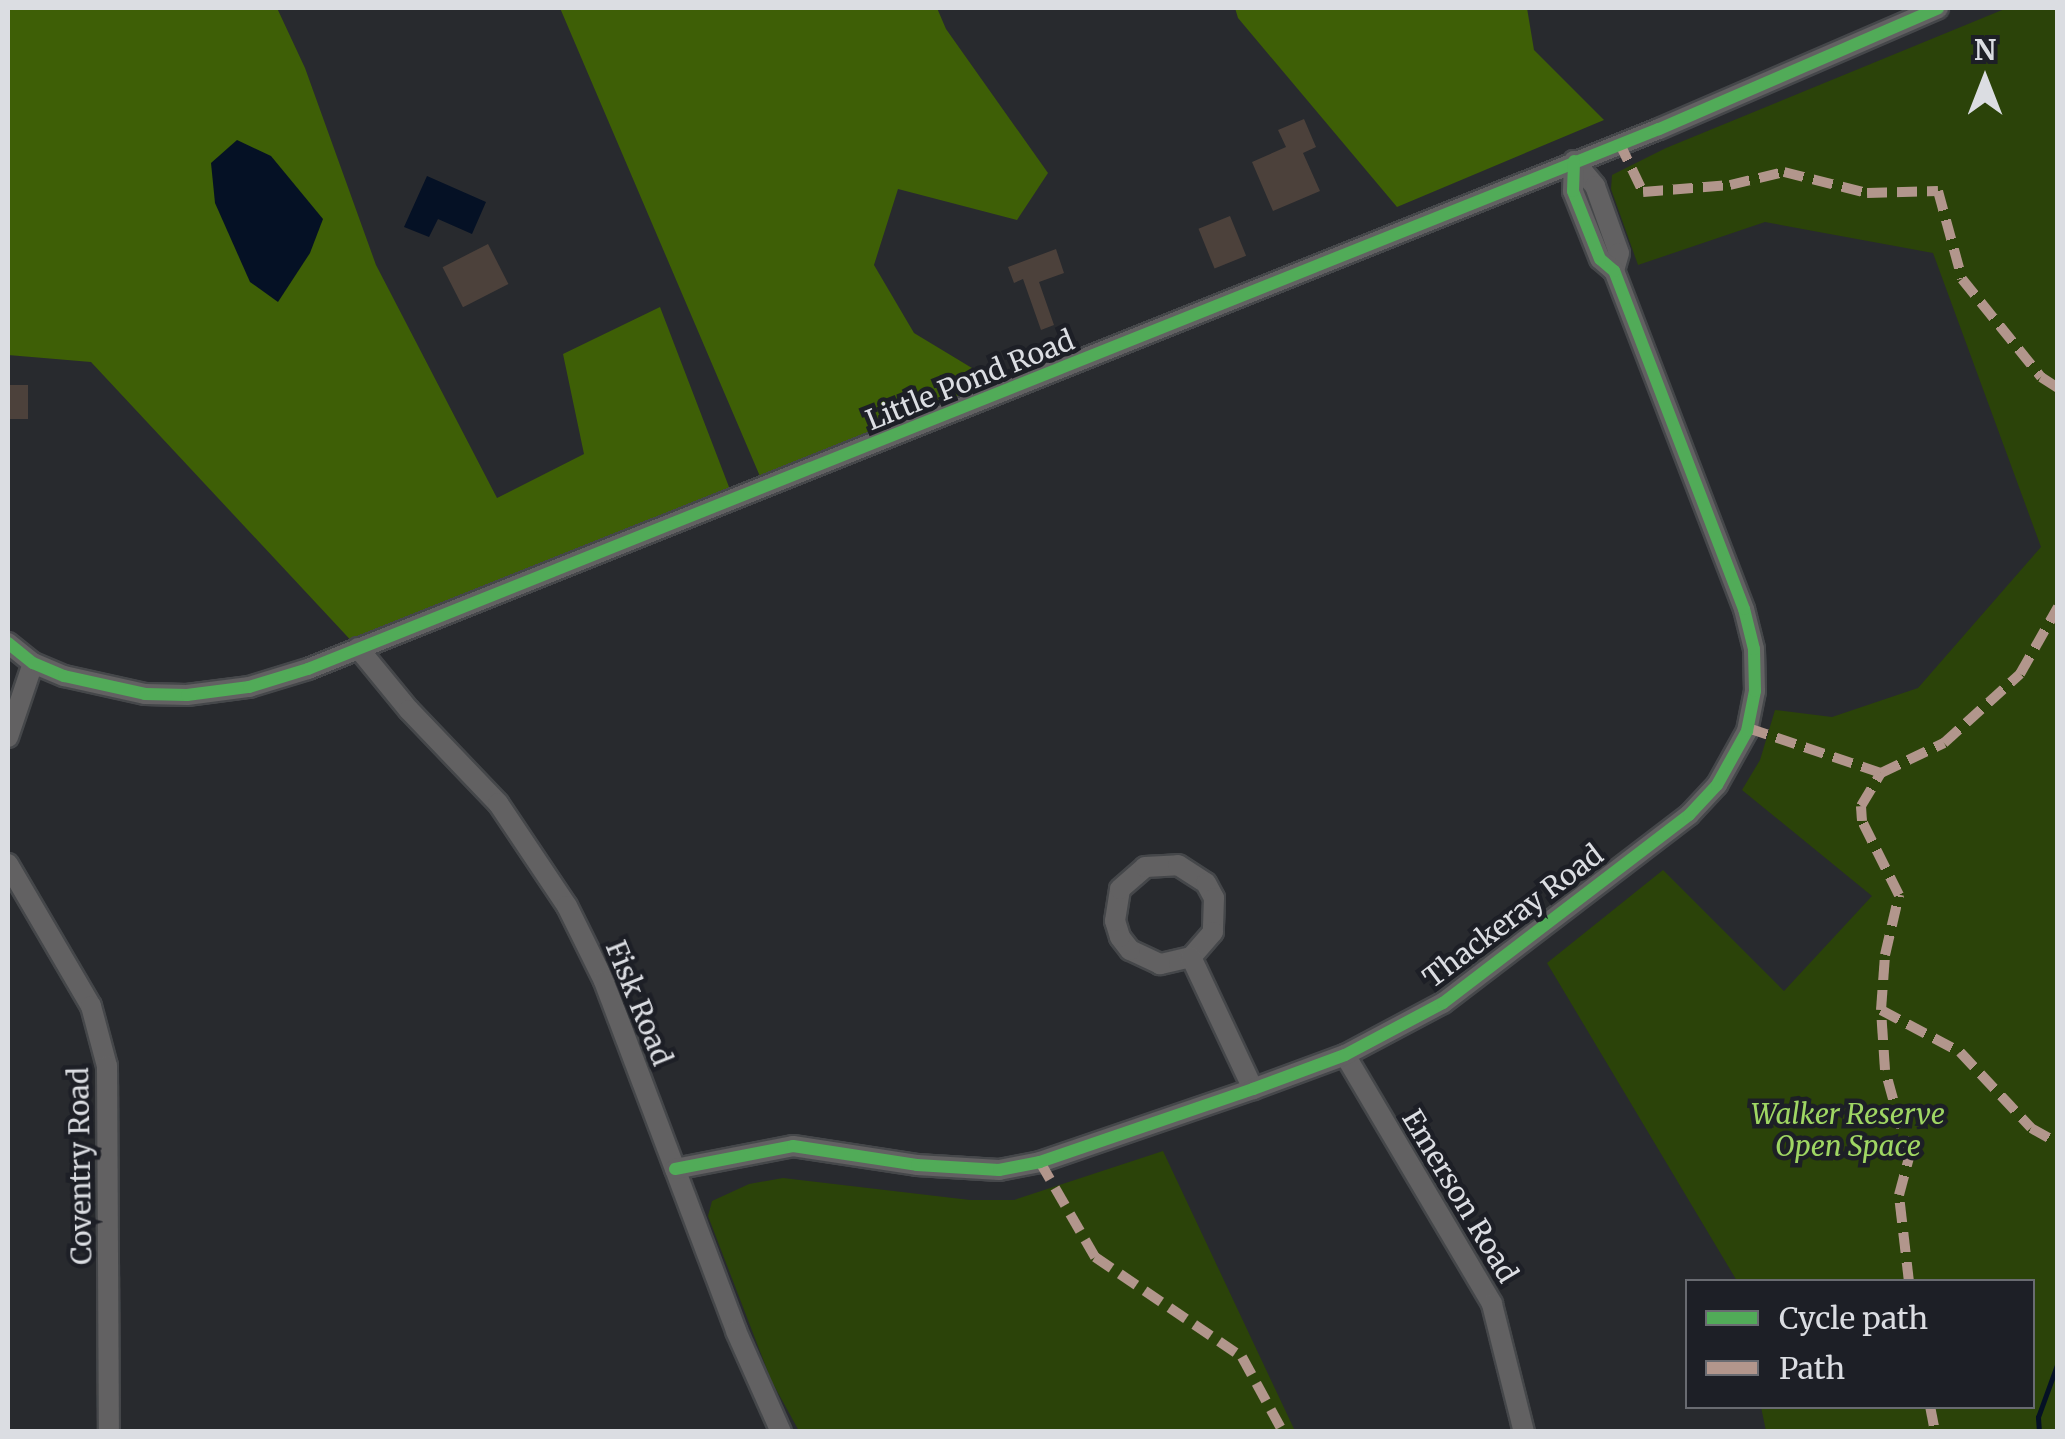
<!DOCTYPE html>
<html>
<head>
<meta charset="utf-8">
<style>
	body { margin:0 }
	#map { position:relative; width:2065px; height:1439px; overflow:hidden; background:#282a2e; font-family:Merriweather,serif }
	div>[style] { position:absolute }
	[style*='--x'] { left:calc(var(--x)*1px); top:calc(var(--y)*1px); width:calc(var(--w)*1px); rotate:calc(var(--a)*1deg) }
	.green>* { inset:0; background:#2b4309 }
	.forest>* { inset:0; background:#3e5f06 }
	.water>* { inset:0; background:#051125 }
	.stream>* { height:5px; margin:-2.5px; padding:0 2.5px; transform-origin:2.5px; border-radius:2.5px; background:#051125 }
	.building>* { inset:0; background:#4c413b; transform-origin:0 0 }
	.roads { filter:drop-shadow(2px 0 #45474a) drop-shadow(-2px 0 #45474a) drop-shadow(0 2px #45474a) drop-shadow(0 -2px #45474a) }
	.minor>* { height:20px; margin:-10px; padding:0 10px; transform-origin:10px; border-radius:10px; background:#626162 }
	.quiet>* { height:10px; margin-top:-5px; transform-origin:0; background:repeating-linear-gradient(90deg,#b2968c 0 20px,transparent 0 30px) }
	.cycleway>* { height:12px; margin:-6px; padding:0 6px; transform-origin:6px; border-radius:6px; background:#51ab58 }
	span { translate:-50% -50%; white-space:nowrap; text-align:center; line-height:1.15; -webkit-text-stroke:9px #1d1f26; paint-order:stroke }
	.street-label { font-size:28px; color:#dbdde2 }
	.park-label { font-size:28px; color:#9fd663; font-style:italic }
	.frame { position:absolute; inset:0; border:10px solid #dbdde2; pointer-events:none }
	.legend { position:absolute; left:1685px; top:1279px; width:350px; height:130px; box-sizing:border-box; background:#1d1f26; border:2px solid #696b71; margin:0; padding:12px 18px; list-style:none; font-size:30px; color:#dbdde2 }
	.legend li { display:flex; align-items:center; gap:20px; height:50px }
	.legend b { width:50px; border:2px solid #696b71 }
	.north { position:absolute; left:1935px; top:30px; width:100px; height:100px; -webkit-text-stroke:8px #1d1f26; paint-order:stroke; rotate:0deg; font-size:28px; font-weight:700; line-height:40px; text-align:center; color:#dbdde2 }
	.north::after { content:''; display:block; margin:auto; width:35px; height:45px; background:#dbdde2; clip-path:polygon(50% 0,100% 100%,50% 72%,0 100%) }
</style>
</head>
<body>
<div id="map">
	<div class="green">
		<i style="clip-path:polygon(2007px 8px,2058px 8px,2057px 1431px,1766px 1431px,1761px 1407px,2032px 1406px,2032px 1282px,1737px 1281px,1547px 963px,1663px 870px,1784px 991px,1872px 896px,1742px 790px,1760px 760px,1775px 710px,1832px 717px,1918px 688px,2041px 547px,1933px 253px,1765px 222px,1638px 265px,1611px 189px,1612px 175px,1666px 148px)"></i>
		<i style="clip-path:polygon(1163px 1151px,1295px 1431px,799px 1431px,771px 1380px,708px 1216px,712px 1201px,749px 1184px,783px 1178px,970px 1200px,1014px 1200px)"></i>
	</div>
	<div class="forest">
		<i style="clip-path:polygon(8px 8px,277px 8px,305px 68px,376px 265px,497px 498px,584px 454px,563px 354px,660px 307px,734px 500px,358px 648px,91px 362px,8px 355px)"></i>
		<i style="clip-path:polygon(560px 8px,937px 8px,946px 29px,1048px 173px,1017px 220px,898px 189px,874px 265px,914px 333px,1010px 391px,765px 488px)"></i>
		<i style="clip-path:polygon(1235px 8px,1527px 8px,1534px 50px,1604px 120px,1397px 207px,1238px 18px)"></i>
	</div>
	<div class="water">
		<i style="clip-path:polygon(237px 140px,271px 156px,323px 219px,310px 253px,278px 302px,250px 282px,215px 203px,211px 163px)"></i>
		<i style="clip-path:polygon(427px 176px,486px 202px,472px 234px,438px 219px,429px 237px,404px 227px)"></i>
	</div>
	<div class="stream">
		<i style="--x:2039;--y:1432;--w:15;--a:-94"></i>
		<i style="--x:2038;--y:1417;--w:59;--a:-70"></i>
	</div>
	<div class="building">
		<i style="clip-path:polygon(1304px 119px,1316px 147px,1303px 153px,1320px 191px,1273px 211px,1252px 162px,1286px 147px,1278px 130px)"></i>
		<i style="left:1230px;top:216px;width:43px;height:34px;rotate:68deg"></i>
		<i style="left:488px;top:244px;width:45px;height:51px;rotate:63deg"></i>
		<i style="clip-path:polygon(1056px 249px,1064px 273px,1039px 282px,1054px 325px,1041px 330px,1023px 279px,1014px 283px,1008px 267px)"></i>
		<i style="left:8px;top:385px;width:20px;height:34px"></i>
	</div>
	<div class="roads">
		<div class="minor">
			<i style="--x:1574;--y:161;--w:33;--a:50"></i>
			<i style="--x:1595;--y:186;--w:71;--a:70.3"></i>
			<i style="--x:1619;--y:253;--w:19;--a:106"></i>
			<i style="--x:8;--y:643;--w:32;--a:39"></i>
			<i style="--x:33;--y:663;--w:34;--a:23"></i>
			<i style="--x:64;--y:676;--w:83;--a:12.5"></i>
			<i style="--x:145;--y:694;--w:42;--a:1.4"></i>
			<i style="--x:187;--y:695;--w:63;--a:-7.4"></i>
			<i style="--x:249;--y:687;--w:62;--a:-17"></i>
			<i style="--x:308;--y:669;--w:1455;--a:-21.79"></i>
			<i style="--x:1659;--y:129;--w:304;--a:-23.4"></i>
			<i style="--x:358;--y:648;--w:80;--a:50.6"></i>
			<i style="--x:409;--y:710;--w:129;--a:46.3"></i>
			<i style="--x:498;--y:803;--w:124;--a:56.2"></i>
			<i style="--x:567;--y:906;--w:84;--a:63.7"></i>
			<i style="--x:604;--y:981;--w:374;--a:69.3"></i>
			<i style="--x:736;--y:1331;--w:111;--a:66"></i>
			<i style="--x:8;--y:737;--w:78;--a:-71.3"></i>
			<i style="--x:8;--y:864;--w:164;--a:59.7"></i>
			<i style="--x:91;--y:1006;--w:62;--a:75.1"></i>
			<i style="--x:107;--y:1066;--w:366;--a:89.7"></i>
			<i style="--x:1191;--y:957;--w:32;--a:167"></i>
			<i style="--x:1160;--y:964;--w:33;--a:-155"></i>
			<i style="--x:1130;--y:950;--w:16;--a:-128"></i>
			<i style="--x:1120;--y:937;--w:17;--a:-107"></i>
			<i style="--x:1115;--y:921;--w:32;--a:-81"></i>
			<i style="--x:1120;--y:889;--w:33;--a:-41"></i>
			<i style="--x:1145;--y:867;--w:33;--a:-3"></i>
			<i style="--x:1178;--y:865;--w:33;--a:33"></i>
			<i style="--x:1206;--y:883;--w:17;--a:62"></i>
			<i style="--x:1214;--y:898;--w:34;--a:92"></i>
			<i style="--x:1213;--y:932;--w:33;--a:131"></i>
			<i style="--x:1191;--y:957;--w:146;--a:64.8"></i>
			<i style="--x:1345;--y:1055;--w:289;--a:59.4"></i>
			<i style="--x:1492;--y:1304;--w:132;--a:76"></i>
			<i style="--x:675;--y:1169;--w:120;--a:-11"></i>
			<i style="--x:793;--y:1146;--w:125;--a:8.7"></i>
			<i style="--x:917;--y:1165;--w:82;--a:3.5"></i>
			<i style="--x:999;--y:1170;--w:42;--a:-11"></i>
			<i style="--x:1040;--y:1162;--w:225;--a:-18.9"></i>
			<i style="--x:1253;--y:1089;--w:98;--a:-20.3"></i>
			<i style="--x:1345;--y:1055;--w:111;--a:-28"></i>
			<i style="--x:1443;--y:1003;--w:310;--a:-37.4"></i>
			<i style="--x:1689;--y:815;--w:41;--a:-47"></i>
			<i style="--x:1717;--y:785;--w:62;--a:-60.9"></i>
			<i style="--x:1747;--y:731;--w:41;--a:-78.7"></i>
			<i style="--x:1755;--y:691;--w:42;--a:-91.4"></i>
			<i style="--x:1754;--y:649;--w:41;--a:-104"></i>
			<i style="--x:1744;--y:609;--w:362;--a:-111"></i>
			<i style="--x:1614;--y:271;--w:18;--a:-139"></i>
			<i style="--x:1600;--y:259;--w:73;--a:-111.7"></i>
			<i style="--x:1573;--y:191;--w:30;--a:-88"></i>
		</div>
	</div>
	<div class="quiet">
		<i style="--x:1619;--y:142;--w:55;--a:64.4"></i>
		<i style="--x:1643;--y:192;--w:87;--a:-4.6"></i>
		<i style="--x:1730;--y:185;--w:56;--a:-13.5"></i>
		<i style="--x:1784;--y:172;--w:86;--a:14.2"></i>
		<i style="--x:1867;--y:193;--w:71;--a:-1.6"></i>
		<i style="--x:1938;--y:191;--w:91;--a:74.7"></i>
		<i style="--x:1962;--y:279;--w:126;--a:51.1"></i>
		<i style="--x:2041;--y:377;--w:20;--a:33"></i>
		<i style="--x:1748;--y:728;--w:140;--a:18.7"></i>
		<i style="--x:1881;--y:1010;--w:89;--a:28"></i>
		<i style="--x:1960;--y:1052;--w:104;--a:46.9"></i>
		<i style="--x:2031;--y:1128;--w:31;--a:29"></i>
		<i style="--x:1040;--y:1162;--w:110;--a:59.9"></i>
		<i style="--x:1095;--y:1257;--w:178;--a:34.2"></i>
		<i style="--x:1242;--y:1357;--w:85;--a:61.3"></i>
		<i style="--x:1909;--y:1282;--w:88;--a:-96.6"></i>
		<i style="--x:1899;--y:1195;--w:39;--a:-75"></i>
		<i style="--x:1909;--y:1157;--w:90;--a:-105.4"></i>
		<i style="--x:1885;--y:1070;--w:60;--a:-93.8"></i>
		<i style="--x:1881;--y:1010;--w:55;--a:-85.8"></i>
		<i style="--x:1885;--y:955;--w:62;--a:-76.9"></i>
		<i style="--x:1899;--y:895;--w:83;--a:-116.6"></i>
		<i style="--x:1862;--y:821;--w:15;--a:-94"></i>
		<i style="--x:1861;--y:806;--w:39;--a:-59"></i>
		<i style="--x:1881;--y:773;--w:70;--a:-25.5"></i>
		<i style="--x:1944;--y:743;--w:103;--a:-42.2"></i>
		<i style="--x:2020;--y:674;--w:77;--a:-60.4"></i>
		<i style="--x:1930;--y:1406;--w:26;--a:79"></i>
	</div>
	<div class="cycleway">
		<i style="--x:8;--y:643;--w:32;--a:39"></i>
		<i style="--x:33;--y:663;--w:34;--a:23"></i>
		<i style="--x:64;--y:676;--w:83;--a:12.5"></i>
		<i style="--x:145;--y:694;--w:42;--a:1.4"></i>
		<i style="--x:187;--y:695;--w:63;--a:-7.4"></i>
		<i style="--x:249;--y:687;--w:62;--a:-17"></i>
		<i style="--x:308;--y:669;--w:1455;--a:-21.79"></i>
		<i style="--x:1659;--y:129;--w:304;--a:-23.4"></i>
		<i style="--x:675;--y:1169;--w:120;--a:-11"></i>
		<i style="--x:793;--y:1146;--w:125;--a:8.7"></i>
		<i style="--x:917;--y:1165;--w:82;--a:3.5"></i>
		<i style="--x:999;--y:1170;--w:42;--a:-11"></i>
		<i style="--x:1040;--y:1162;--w:225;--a:-18.9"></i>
		<i style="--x:1253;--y:1089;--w:98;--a:-20.3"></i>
		<i style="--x:1345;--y:1055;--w:111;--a:-28"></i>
		<i style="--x:1443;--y:1003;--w:310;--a:-37.4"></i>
		<i style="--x:1689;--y:815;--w:41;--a:-47"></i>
		<i style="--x:1717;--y:785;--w:62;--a:-60.9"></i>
		<i style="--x:1747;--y:731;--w:41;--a:-78.7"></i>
		<i style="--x:1755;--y:691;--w:42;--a:-91.4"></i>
		<i style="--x:1754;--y:649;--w:41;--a:-104"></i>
		<i style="--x:1744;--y:609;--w:362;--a:-111"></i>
		<i style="--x:1614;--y:271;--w:18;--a:-139"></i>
		<i style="--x:1600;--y:259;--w:73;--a:-111.7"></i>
		<i style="--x:1573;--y:191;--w:30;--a:-88"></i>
	</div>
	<div class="street-label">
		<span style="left:970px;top:380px;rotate:-22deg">Little Pond Road</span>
		<span style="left:1513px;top:916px;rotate:-37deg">Thackeray Road</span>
		<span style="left:639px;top:1003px;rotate:68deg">Fisk Road</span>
		<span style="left:80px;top:1166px;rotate:-91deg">Coventry Road</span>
		<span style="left:1460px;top:1196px;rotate:59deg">Emerson Road</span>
	</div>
	<div class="park-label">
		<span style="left:1848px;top:1130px">Walker Reserve<br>Open Space</span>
	</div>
	<div class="frame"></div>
	<ul class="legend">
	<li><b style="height:12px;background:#51ab58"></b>Cycle path</li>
	<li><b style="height:12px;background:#b2968c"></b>Path</li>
	</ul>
	<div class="north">N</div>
</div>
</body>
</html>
